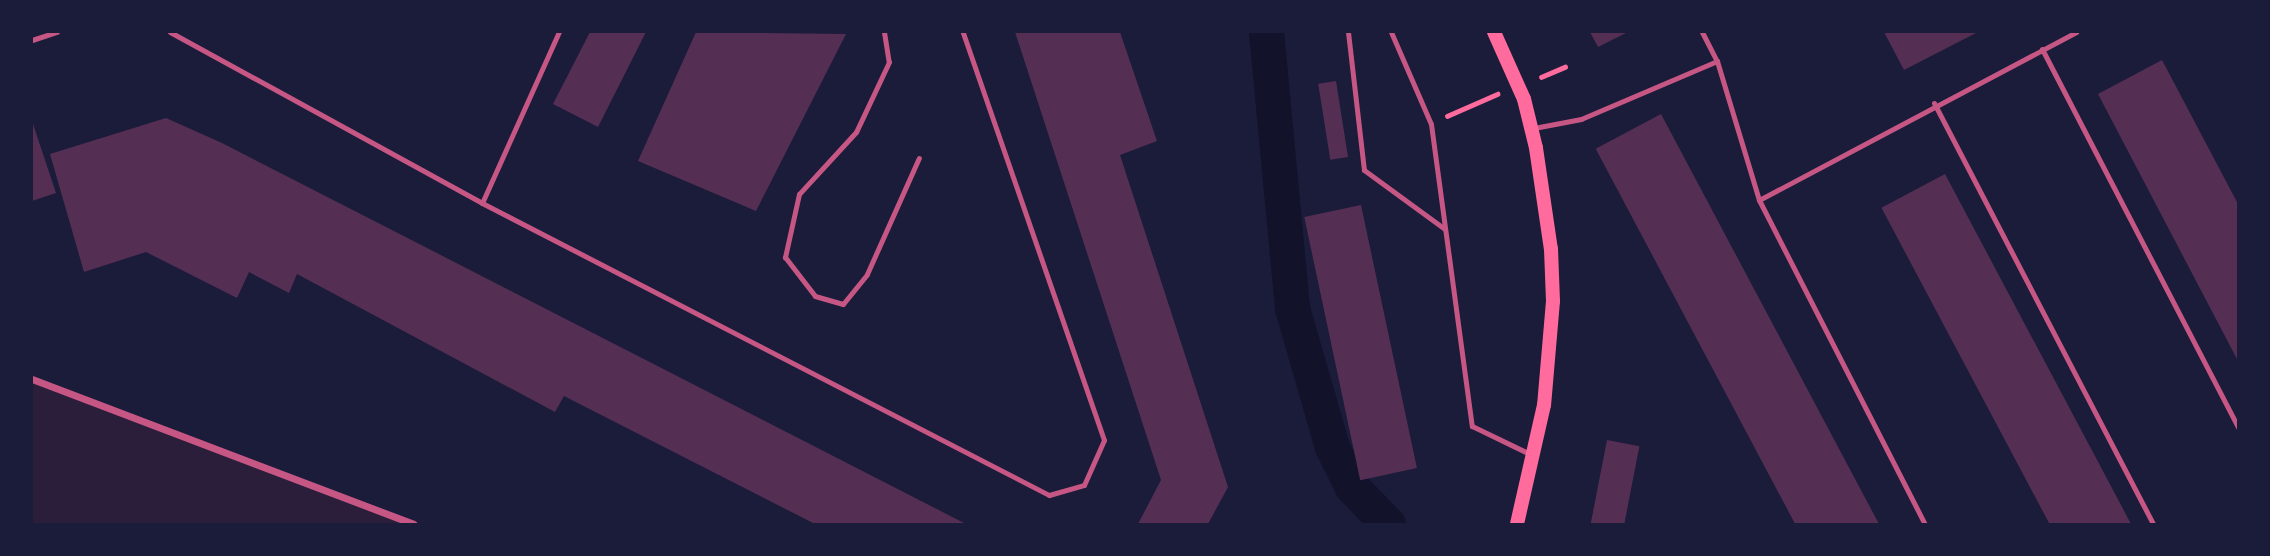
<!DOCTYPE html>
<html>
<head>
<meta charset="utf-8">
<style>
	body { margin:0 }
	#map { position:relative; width:2270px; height:556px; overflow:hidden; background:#1b1b3a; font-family:Inter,sans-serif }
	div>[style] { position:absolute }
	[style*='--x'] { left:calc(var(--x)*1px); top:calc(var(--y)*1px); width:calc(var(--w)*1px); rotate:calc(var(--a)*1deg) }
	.green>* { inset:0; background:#2a1e3b }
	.canal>* { height:35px; margin:-17.5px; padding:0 17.5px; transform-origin:17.5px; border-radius:17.5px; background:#12122b }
	.building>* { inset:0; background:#542f53; transform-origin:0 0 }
	.path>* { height:4.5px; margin:-2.25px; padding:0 2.25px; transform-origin:2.25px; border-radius:2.25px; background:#ff6b9d }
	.service>* { height:5px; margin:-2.5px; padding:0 2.5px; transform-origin:2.5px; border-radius:2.5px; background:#c65784 }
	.minor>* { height:7px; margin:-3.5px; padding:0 3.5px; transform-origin:3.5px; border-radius:3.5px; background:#c65784 }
	.secondary>* { height:14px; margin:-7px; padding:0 7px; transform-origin:7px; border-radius:7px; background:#ff6b9d }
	span { translate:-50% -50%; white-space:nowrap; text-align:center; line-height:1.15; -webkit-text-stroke:7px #1b1b3a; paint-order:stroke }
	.frame { position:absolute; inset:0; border:33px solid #1b1b3a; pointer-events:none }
</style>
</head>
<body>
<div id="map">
	<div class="green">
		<i style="clip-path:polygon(32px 379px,413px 524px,32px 524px)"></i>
	</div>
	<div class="canal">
		<i style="--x:1266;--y:32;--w:277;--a:84.6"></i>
		<i style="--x:1292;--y:308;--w:145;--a:73.9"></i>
		<i style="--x:1332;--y:447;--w:45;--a:63.4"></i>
		<i style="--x:1352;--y:487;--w:52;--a:45.8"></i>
	</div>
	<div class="building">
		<i style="clip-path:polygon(590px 32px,646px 32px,598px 127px,553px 104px)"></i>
		<i style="clip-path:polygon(696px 32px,846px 34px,756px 211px,638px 161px)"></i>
		<i style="clip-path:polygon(1015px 32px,1120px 32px,1157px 141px,1120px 155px,1228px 487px,1208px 524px,1138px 524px,1161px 480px)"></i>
		<i style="clip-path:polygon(1590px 32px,1628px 32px,1598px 47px)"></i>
		<i style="clip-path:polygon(1884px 32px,1978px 32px,1904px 70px)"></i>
		<i style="clip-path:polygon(2162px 60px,2238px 204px,2238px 361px,2098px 94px)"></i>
		<i style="left:1336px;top:81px;width:77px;height:18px;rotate:81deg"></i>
		<i style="left:1661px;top:114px;width:463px;height:74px;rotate:62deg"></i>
		<i style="clip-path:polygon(166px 118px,222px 143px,966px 524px,815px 524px,564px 396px,555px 412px,297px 274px,289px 293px,249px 272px,237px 298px,146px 252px,84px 272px,50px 154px)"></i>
		<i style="clip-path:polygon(32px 121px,56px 193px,32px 201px)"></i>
		<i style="left:1945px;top:174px;width:396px;height:72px;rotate:62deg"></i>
		<i style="left:1361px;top:205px;width:269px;height:58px;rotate:78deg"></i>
		<i style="left:1607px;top:440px;width:33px;height:85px;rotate:11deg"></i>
	</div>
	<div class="path">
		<i style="--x:1541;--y:77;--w:26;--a:-23"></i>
		<i style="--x:1447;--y:116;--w:55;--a:-23.7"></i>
	</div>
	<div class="service">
		<i style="--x:170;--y:32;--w:356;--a:28.7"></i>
		<i style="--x:482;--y:203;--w:638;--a:27.25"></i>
		<i style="--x:1049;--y:495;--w:36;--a:-16"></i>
		<i style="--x:1084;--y:485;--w:49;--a:-66"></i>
		<i style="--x:1104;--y:440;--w:432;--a:-109.1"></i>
		<i style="--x:884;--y:32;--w:30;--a:81"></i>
		<i style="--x:889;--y:62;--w:77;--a:115.2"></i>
		<i style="--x:856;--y:132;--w:84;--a:132.6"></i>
		<i style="--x:799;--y:194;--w:65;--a:102.5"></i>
		<i style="--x:785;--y:257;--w:49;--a:52.4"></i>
		<i style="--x:815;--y:296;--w:29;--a:16"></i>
		<i style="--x:843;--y:304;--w:38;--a:-51"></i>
		<i style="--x:867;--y:274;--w:127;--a:-65.9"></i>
		<i style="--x:1348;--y:32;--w:139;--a:83.4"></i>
		<i style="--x:1364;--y:170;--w:100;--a:36.1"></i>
		<i style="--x:1391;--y:32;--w:100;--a:66.5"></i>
		<i style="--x:1431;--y:124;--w:305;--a:82.3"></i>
		<i style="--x:1472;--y:426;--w:67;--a:25.8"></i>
		<i style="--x:1702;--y:32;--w:33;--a:63"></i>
		<i style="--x:32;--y:40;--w:26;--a:-18"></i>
		<i style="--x:2042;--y:49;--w:426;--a:62.6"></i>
		<i style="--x:1934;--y:103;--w:475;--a:62.5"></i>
		<i style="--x:1534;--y:128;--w:48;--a:-10.8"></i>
		<i style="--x:1581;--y:119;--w:148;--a:-23.1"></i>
		<i style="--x:1717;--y:61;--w:145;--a:73.2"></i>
		<i style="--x:1759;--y:200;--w:359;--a:-27.9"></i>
		<i style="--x:1759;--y:200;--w:364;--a:62.9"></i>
		<i style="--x:482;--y:203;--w:188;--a:-65.8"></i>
	</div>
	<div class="minor">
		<i style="--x:32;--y:379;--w:408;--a:20.8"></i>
	</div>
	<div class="secondary">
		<i style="--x:1494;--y:32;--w:73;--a:65.9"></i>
		<i style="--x:1524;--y:99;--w:50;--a:76.2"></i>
		<i style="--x:1536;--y:148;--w:102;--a:81.6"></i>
		<i style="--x:1551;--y:249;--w:52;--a:87.8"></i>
		<i style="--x:1553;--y:301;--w:104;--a:94.9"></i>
		<i style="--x:1544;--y:405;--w:122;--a:102.8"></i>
	</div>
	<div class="frame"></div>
</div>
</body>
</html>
